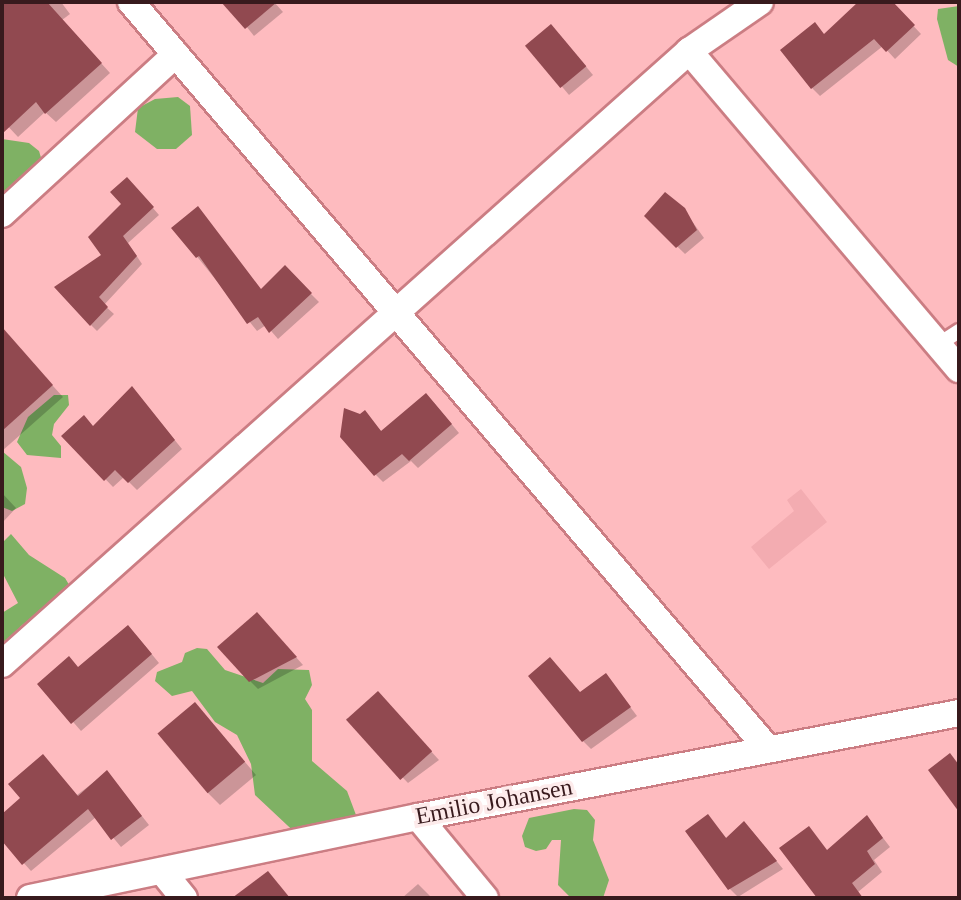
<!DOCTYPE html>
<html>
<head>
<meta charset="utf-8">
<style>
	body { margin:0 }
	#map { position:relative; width:961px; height:900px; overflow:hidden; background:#febbbf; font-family:Georgia,serif }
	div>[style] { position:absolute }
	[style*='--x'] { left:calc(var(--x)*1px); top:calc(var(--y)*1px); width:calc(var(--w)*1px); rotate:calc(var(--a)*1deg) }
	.built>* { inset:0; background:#f3acb1 }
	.forest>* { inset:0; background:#7fb164 }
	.shadow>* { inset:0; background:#0003 }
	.building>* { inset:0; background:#914950; transform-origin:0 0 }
	.roads { filter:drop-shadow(2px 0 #cb7d83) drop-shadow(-2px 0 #cb7d83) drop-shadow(0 2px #cb7d83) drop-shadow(0 -2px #cb7d83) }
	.lane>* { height:14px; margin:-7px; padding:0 7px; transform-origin:7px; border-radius:7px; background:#fff }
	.street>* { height:26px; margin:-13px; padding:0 13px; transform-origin:13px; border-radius:13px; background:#fff }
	span { translate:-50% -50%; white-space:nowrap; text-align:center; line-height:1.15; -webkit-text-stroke:7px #fdebeb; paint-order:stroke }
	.street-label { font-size:24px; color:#381a1d }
	.frame { position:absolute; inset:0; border:4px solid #381a1d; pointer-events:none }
</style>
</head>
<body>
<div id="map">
	<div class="built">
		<i style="clip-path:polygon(801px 489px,827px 522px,769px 569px,751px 547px,794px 511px,787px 500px)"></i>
	</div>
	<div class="forest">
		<i style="clip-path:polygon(959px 6px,959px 67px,948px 60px,937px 19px,938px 9px)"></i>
		<i style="clip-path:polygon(178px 97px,190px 106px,192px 135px,176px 149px,157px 149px,135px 132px,138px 108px,155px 99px)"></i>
		<i style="clip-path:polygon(2px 139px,29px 143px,39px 151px,45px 171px,39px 199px,2px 231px)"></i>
		<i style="clip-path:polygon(54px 395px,68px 395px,69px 405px,54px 424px,52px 435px,61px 446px,61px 458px,27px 455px,17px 442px,28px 417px)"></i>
		<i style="clip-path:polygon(2px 451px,21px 467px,27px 488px,25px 504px,12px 511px,2px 507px)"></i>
		<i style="clip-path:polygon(11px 534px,29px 555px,65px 578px,74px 593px,33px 627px,26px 622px,20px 627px,14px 645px,2px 646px,2px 613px,18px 603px,2px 572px,2px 543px)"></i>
		<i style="clip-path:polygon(197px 648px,207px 649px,225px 670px,263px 683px,278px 669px,309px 670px,312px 685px,305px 699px,312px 710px,312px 761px,347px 791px,356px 815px,349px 829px,303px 840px,255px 795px,251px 764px,237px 735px,215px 722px,192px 691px,172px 696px,155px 681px,157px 672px,182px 662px,185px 653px)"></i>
		<i style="clip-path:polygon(574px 809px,587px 810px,595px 820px,593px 840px,609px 880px,603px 898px,571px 898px,558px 885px,561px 840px,552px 840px,546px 849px,536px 851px,525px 847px,522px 836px,529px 818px)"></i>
	</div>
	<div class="shadow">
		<i style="clip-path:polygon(2px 2px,61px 2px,70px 14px,62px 20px,110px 73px,56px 122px,45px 112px,18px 137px,2px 120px)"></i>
		<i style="clip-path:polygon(227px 2px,274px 2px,283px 12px,254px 36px)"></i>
		<i style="clip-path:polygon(861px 2px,891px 2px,921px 34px,895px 59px,883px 46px,820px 96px,812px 88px,825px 35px)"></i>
		<i style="clip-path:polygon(559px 34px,593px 75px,569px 95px,528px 46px)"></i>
		<i style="clip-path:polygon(133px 185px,159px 215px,128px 243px,142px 264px,104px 305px,114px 314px,97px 331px,91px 325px,103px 256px)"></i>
		<i style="clip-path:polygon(684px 210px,704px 238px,685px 254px,646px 216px)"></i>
		<i style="clip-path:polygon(174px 228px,262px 291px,285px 268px,319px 302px,278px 339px,266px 325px,257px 331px)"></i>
		<i style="clip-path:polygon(22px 352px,63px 397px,2px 451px,2px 373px)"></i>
		<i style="clip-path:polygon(139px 396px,182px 449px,137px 490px,124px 477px,113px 487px,64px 436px,94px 428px)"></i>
		<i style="clip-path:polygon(434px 403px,459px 433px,418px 468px,411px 461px,383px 482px,375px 474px,360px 416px,365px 413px,382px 432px)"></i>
		<i style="clip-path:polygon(2px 493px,16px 508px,2px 523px)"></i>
		<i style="clip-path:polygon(265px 622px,303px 665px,258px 689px,250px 681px)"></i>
		<i style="clip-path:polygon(136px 635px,159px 663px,81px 731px,40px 684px,79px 668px)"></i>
		<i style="clip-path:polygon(606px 675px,637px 716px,591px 749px,583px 741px,580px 694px)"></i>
		<i style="clip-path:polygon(386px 702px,439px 760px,408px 783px,346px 719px)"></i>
		<i style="clip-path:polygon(207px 717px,256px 775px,220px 805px,208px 793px)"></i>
		<i style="clip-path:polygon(107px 772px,149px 825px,121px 847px,96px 817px,31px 871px,2px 839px,2px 816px,23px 798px,77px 795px)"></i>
		<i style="clip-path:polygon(708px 816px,727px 839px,752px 831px,783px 869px,738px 897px,730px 889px)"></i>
		<i style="clip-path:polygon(867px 817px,890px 847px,874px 860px,882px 872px,858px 892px,863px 898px,819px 898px,782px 849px,828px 851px)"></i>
		<i style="clip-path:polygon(418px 884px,432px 898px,402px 898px)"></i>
	</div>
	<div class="building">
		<i style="clip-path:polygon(2px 2px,47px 2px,102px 63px,45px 114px,36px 102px,2px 134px)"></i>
		<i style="clip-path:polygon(221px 2px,277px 2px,245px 29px)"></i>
		<i style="clip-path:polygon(858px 2px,893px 2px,915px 25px,886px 52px,874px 39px,811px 89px,780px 50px,815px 22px,824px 34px)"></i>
		<i style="left:551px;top:24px;width:55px;height:34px;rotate:50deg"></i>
		<i style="clip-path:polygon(127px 177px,154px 207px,123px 236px,137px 256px,99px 297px,108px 307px,90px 326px,54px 287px,101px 255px,88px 237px,121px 204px,110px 192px)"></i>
		<i style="clip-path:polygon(665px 192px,685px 208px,697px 230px,676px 248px,644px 216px)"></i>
		<i style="clip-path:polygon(198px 206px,261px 289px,285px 265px,312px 293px,269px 333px,258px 317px,247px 324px,199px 256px,196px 258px,171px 228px)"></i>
		<i style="clip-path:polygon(2px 327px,53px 385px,2px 431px)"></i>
		<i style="clip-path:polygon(132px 386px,175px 440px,128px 483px,115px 470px,104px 481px,61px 436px,84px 415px,93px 426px)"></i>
		<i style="clip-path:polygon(426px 393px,452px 424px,409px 461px,402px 454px,374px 476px,340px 437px,344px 408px,360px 414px,365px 410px,381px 431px)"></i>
		<i style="clip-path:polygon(257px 612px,297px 657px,249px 682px,217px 647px)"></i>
		<i style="clip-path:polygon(128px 625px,152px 654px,71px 724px,37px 684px,69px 656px,78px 667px)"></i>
		<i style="clip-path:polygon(550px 657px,580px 692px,606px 673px,631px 707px,582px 742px,528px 676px)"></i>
		<i style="left:378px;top:691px;width:81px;height:43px;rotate:48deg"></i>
		<i style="left:195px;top:702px;width:78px;height:49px;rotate:50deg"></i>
		<i style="clip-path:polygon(950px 753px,959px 765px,959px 812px,928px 770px)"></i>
		<i style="clip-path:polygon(43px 754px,78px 796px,107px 770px,142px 816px,111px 840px,88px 809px,22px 865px,2px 841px,2px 814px,20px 798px,8px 784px)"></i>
		<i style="clip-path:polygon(708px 814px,726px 838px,744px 821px,777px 861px,728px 890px,685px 831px)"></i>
		<i style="clip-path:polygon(867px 815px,883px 838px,867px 851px,875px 864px,852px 883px,863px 898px,817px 898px,779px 848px,809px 826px,827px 850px)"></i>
		<i style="clip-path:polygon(268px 871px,290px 898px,232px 898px)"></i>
	</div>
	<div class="roads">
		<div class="lane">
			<i style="--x:939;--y:344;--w:24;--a:-33"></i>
		</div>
		<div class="street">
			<i style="--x:131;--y:2;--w:982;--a:49.54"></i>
			<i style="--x:689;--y:51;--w:417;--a:49.7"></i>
			<i style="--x:2;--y:214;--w:236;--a:-42.6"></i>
			<i style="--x:2;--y:664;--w:921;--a:-41.74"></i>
			<i style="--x:689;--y:51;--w:86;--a:-34.6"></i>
			<i style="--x:418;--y:817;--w:105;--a:50.4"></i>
			<i style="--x:162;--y:871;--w:35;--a:51"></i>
			<i style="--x:30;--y:898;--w:396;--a:-11.8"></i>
			<i style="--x:418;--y:817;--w:551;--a:-10.88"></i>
		</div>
	</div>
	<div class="street-label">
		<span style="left:494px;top:802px;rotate:-11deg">Emilio Johansen</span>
	</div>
	<div class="frame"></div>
</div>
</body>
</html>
